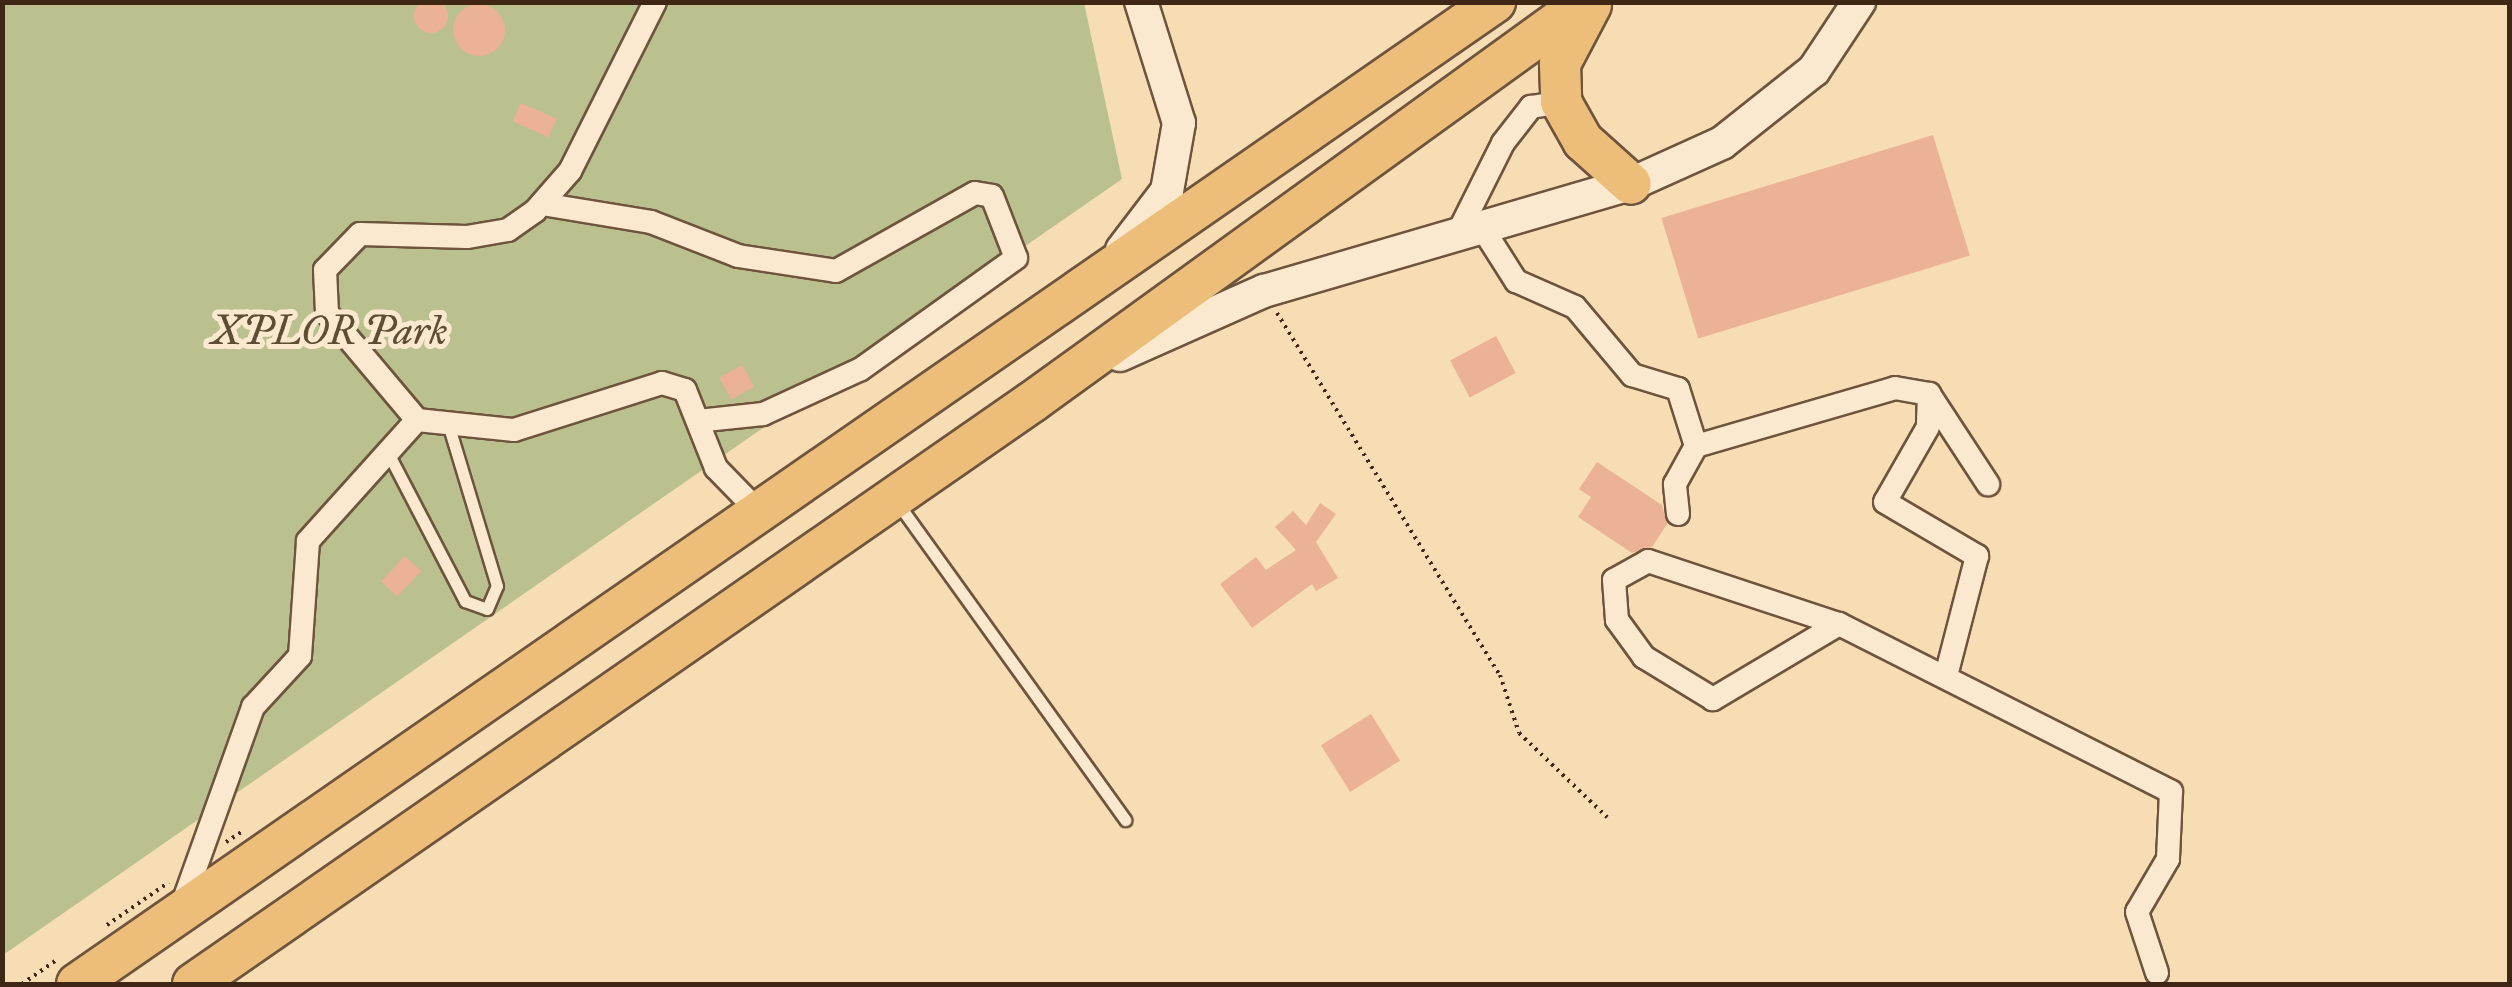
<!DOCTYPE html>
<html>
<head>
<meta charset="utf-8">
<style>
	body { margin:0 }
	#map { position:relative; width:2512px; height:987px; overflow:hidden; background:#f7ddb4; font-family:"IM FELL Great Primer",serif }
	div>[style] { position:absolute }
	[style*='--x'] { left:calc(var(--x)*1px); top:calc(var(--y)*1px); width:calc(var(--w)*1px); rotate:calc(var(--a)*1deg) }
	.green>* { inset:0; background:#bbc18e }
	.building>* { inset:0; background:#ecb295; transform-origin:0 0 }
	.round { border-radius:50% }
	.path>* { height:4px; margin-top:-2px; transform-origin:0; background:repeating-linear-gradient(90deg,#402615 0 2.5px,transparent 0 7.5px) }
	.roads { filter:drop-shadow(2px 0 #6e543d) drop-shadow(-2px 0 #6e543d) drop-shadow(0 2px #6e543d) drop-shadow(0 -2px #6e543d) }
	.lane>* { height:11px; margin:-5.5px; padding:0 5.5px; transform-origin:5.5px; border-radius:5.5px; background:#fae9ce }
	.street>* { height:22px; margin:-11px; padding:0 11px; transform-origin:11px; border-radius:11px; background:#fae9ce }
	.secondary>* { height:32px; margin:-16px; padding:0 16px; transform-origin:16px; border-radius:16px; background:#fae9ce }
	.highway>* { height:40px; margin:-20px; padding:0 20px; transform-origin:20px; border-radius:20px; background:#ecbe7a }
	span { translate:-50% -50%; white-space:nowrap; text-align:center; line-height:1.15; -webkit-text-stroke:10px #fae9ce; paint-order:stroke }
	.park-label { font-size:40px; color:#5f4d33; font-style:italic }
	.frame { position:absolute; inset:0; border:5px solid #402615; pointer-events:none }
</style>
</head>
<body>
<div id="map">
	<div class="green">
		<i style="clip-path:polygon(3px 3px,1084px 3px,1122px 179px,3px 955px)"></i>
	</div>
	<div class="building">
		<i class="round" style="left:414px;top:-1px;width:34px;height:34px"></i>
		<i class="round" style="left:453px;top:4px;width:52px;height:52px"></i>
		<i style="left:521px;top:103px;width:39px;height:20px;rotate:24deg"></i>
		<i style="left:1933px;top:135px;width:126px;height:284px;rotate:73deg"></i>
		<i style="left:1496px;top:336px;width:42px;height:52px;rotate:62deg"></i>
		<i style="left:742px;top:365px;width:25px;height:26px;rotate:61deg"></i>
		<i style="clip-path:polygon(1597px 462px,1662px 505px,1667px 524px,1652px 547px,1632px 553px,1578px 517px,1591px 497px,1579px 489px)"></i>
		<i style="clip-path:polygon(1320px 503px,1336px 514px,1316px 542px,1338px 578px,1316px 591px,1312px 584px,1252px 628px,1220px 584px,1256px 557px,1266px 570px,1296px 550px,1275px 527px,1293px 511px,1306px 525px)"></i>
		<i style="left:405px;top:556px;width:22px;height:35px;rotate:43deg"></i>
		<i style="left:1371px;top:714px;width:55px;height:59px;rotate:58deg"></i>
	</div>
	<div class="path">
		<i style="--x:1277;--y:313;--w:425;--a:58.4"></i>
		<i style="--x:1500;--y:675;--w:61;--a:71.9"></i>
		<i style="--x:1519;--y:733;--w:122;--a:43.7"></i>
		<i style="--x:226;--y:842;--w:20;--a:-33"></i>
		<i style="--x:107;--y:925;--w:75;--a:-34.7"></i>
		<i style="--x:22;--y:984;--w:44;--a:-34.8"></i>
	</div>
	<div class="roads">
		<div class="lane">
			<i style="--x:388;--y:453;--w:167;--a:62.5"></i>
			<i style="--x:465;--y:601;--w:23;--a:20"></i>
			<i style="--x:487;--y:609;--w:25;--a:-67"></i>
			<i style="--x:497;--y:586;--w:169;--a:-106.8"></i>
			<i style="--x:899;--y:505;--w:388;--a:54.3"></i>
		</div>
		<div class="street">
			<i style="--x:655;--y:2;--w:189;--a:116.7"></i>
			<i style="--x:570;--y:171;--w:53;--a:131.2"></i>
			<i style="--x:535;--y:211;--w:33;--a:145"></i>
			<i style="--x:508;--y:230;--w:42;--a:170.3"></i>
			<i style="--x:467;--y:237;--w:107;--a:-178.4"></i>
			<i style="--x:360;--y:234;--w:50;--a:134.2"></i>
			<i style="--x:325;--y:270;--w:43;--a:87.3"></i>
			<i style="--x:327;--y:313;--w:140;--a:49.9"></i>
			<i style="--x:417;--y:420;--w:98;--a:5.9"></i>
			<i style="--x:514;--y:430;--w:155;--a:-17.6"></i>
			<i style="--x:662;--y:383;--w:24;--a:17"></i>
			<i style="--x:685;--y:390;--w:84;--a:68.3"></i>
			<i style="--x:716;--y:468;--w:60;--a:45.7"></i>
			<i style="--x:542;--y:204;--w:110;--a:9.4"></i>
			<i style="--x:651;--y:222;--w:93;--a:21.3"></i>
			<i style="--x:738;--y:256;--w:99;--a:8.7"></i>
			<i style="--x:836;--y:271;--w:159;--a:-29.3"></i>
			<i style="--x:975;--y:193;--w:17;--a:10"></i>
			<i style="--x:992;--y:196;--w:66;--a:68.8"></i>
			<i style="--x:1016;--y:258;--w:191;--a:144.4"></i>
			<i style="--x:861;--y:369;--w:108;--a:155.3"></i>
			<i style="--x:763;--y:414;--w:65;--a:173.9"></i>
			<i style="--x:1483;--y:229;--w:62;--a:57.6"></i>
			<i style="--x:1516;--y:281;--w:64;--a:23.8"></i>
			<i style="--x:1575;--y:307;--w:89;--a:50"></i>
			<i style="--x:1632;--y:375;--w:48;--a:16.9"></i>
			<i style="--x:1678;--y:389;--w:60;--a:72.5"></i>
			<i style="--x:1456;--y:237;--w:105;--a:-63.4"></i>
			<i style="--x:1503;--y:143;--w:46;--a:-52.1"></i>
			<i style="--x:1531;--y:107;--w:30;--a:-9"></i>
			<i style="--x:1929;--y:394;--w:108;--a:56.8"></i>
			<i style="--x:1678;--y:514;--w:30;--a:-96"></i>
			<i style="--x:1675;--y:484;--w:43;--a:-61.1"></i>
			<i style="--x:1696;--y:446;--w:207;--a:-16.2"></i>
			<i style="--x:1895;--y:388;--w:35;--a:10"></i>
			<i style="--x:1929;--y:394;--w:33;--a:92"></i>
			<i style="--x:1928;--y:427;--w:86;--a:119.8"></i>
			<i style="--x:1885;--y:502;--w:107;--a:30.4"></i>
			<i style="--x:1977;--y:556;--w:124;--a:104.5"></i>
			<i style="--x:1839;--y:624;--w:147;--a:149.2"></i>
			<i style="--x:1713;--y:699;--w:81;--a:-148.7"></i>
			<i style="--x:1644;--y:657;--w:46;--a:-126.1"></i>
			<i style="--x:1617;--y:620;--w:40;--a:-94.3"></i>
			<i style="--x:1614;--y:580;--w:39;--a:-29"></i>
			<i style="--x:1648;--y:561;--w:201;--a:18.3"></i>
			<i style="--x:1839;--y:624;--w:372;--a:26.8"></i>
			<i style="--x:2171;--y:792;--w:67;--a:92.6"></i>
			<i style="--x:2168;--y:859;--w:61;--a:120.3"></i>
			<i style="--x:2137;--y:912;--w:64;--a:71.8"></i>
			<i style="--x:180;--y:911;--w:217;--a:-70.3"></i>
			<i style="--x:253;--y:707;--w:69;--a:-47.3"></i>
			<i style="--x:300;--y:656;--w:115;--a:-86"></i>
			<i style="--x:308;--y:541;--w:163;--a:-48"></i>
		</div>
		<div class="secondary">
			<i style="--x:1122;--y:250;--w:74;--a:-52.7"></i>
			<i style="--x:1167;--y:191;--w:69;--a:-80"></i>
			<i style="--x:1179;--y:123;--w:127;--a:-107.4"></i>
			<i style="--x:1120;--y:355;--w:158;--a:-24"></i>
			<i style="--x:1264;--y:291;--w:382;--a:-16.3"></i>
			<i style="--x:1631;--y:184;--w:100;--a:-24.3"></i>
			<i style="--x:1722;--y:143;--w:117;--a:-38.4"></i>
			<i style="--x:1814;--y:70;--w:82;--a:-56.5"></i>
		</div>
		<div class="highway">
			<i style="--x:1591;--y:5;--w:67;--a:117.7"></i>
			<i style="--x:1560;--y:64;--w:38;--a:88"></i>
			<i style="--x:1561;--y:102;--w:45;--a:60.6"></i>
			<i style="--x:1583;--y:141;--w:64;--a:41.9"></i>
			<i style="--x:77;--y:984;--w:1725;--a:-34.7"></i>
			<i style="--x:193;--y:984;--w:1021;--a:-34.75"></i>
			<i style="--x:1032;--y:402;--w:683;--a:-35.88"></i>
		</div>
	</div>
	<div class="park-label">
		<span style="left:329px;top:331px">XPLOR Park</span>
	</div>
	<div class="frame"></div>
</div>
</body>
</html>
